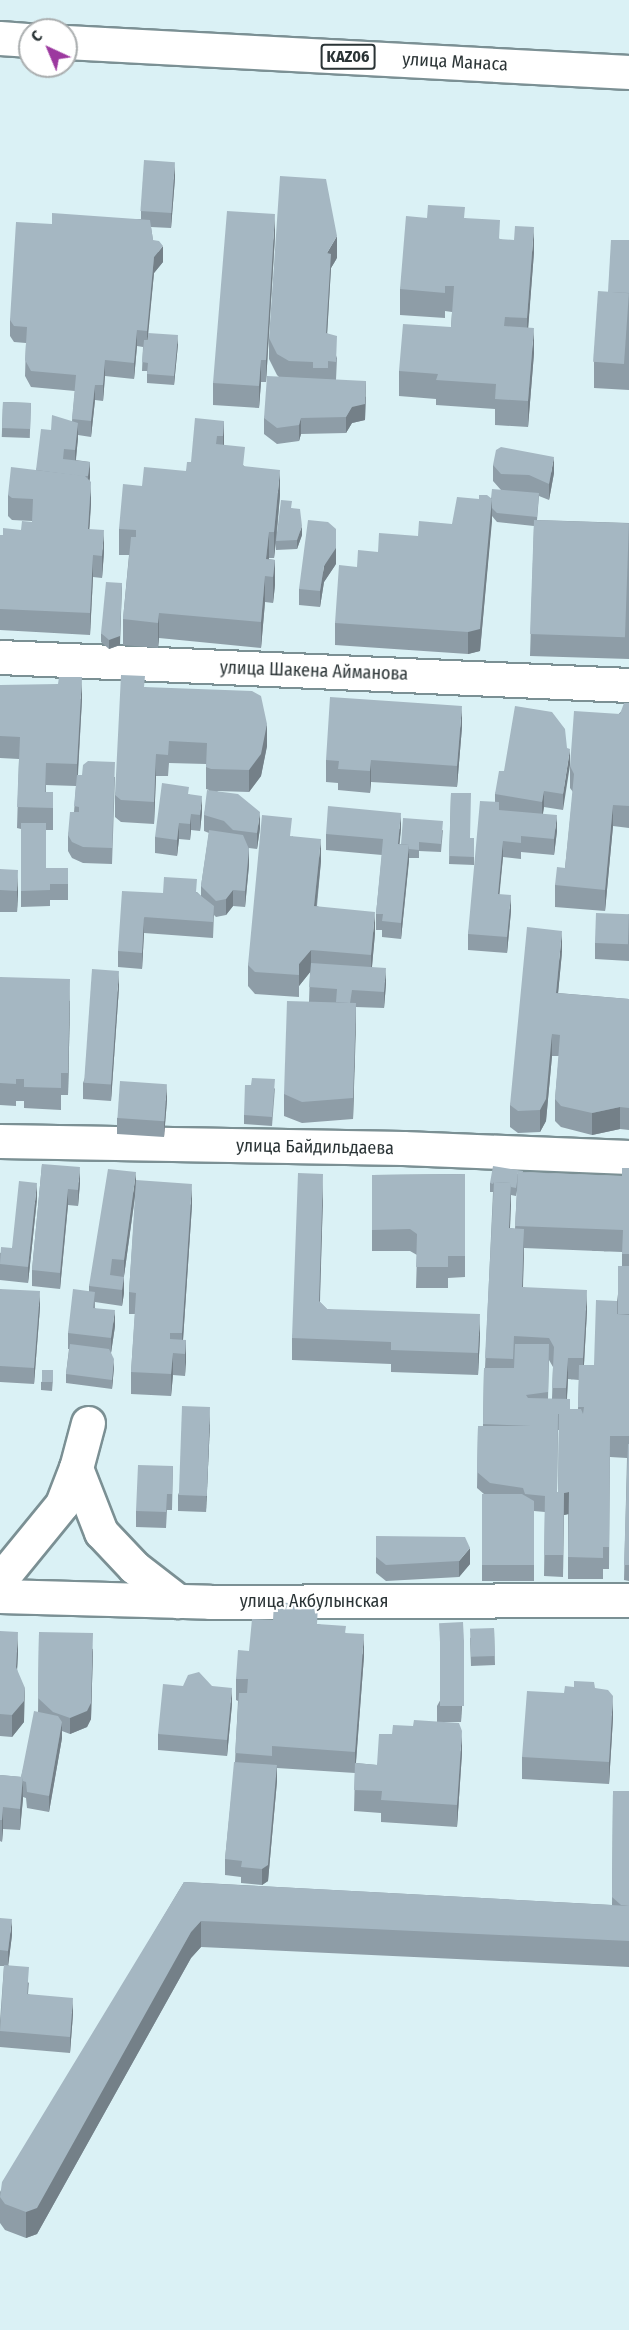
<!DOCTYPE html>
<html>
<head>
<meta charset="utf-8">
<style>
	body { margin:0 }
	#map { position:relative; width:629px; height:2330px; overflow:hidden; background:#daf1f5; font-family:"Fira Sans Condensed",sans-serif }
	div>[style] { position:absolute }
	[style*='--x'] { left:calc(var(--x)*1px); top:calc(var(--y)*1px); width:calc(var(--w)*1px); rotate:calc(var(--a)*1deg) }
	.roads { filter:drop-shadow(2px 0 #7b9094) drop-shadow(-2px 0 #7b9094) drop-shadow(0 2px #7b9094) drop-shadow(0 -2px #7b9094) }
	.minor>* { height:33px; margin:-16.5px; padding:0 16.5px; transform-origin:16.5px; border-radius:16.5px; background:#fff }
	.trunk>* { height:33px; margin:-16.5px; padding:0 16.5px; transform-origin:16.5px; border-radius:16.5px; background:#fff }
	.wall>* { inset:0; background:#8e9da7; transform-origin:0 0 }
	.shaded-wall>* { inset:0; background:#748088 }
	.building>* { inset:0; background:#a5b7c2; transform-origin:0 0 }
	span { translate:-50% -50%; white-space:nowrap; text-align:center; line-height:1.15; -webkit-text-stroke:4.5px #fff; paint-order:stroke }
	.shield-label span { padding:2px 4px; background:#fff; border:2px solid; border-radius:4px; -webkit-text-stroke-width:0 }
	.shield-label { font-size:16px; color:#2b3436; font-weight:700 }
	.street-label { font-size:18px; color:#2b3436 }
	.north { position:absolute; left:18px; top:18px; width:60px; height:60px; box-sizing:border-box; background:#fff; border:2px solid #aaaeaf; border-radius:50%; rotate:316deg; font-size:16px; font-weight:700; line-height:24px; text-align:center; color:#2b3436 }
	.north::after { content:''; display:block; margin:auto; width:21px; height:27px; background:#9c399f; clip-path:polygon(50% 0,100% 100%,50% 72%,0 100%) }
</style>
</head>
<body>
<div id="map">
	<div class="roads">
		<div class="minor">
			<i style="--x:0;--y:657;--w:630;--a:2.55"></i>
			<i style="--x:0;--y:1141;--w:403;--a:1"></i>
			<i style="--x:403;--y:1148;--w:226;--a:2.3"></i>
			<i style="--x:88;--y:1423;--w:47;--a:104.9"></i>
			<i style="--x:76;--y:1468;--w:69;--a:68.7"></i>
			<i style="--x:101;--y:1532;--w:48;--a:46.7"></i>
			<i style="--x:134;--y:1567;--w:56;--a:37.7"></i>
			<i style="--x:0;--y:1580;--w:98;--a:-50.8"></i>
			<i style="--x:62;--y:1504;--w:39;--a:-69"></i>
			<i style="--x:0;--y:1596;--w:210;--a:1.6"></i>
			<i style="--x:210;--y:1602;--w:419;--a:-0.3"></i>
		</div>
		<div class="trunk">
			<i style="--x:0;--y:38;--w:30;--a:4"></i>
			<i style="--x:66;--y:42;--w:564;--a:3.05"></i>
		</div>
	</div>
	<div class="wall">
		<i style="clip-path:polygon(175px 178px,171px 228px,151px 227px,153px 240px,163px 262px,154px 273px,147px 340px,178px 344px,174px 385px,147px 383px,147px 371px,142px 371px,143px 347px,137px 346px,134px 379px,105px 376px,103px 401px,95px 400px,91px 437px,78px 435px,76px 460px,90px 462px,89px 481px,91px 504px,89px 529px,104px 552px,102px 578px,93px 577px,90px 635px,0 630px,0 535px,3px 535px,21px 530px,32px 522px,32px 521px,12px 520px,8px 516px,8px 495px,36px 470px,51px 430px,72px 421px,75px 391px,31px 387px,25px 376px,26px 343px,14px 342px,10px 336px,10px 320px,52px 224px,141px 219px,141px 211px)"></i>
		<i style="clip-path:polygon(427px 218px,465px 218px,500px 239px,534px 252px,528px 327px,534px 353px,528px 427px,495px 425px,495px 409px,436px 405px,436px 399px,399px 396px,399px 371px,451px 327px,452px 312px,445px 311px,445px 318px,400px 315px,400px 289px)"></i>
		<i style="clip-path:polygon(275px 236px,266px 382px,261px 382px,259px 408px,213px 405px,213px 383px)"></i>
		<i style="clip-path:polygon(629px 240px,629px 390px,594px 388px,594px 362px,608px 292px)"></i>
		<i style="clip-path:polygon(337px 258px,331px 268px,327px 333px,337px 358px,336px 380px,366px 397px,365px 420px,352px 423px,346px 433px,301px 434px,299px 441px,277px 444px,264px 434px,264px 418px,279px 377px,277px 375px,269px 359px,269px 338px)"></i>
		<i style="left:3px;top:402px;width:28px;height:35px;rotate:2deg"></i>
		<i style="clip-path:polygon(224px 421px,224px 445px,245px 467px,280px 495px,277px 533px,292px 508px,302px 535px,297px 549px,276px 550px,276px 543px,274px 558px,269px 558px,268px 559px,275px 560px,275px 585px,273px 603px,265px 602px,261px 648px,159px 638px,158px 648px,123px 645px,123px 619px,129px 555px,119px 555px,119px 529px,142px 486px,186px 471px,191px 462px)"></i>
		<i style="clip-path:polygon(493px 465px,554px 473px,549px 500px,539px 496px,537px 520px,629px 523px,629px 659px,530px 656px,534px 526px,497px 522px,492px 516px,480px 651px,468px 654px,335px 645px,335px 623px,357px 567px,378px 552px,452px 524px,479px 499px,491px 498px,501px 490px,493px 481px)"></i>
		<i style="clip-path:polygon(336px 564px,324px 582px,320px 607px,299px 605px,299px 589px)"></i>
		<i style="clip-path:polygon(101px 633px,120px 645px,109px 649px,101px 642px)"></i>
		<i style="clip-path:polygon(0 685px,82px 699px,78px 775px,115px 777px,112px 864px,83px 863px,72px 858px,68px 851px,68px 835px,74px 812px,76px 786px,46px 785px,46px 792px,53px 792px,53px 830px,46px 830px,46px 868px,68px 868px,68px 900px,50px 900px,50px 906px,21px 907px,21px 829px,17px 828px,19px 759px,0 758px)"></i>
		<i style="clip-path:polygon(145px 687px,267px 746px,261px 776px,249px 792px,217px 791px,260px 828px,257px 849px,249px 848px,249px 865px,245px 907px,233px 906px,226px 915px,216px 917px,214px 915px,213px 938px,144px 933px,142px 969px,118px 967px,118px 951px,163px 893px,197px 892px,201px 896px,201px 886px,209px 833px,204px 831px,204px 815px,209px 790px,206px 789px,206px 764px,169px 763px,168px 776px,156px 776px,154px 824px,121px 822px,115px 817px,115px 795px)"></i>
		<i style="clip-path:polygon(629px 703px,629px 828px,613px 826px,605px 911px,555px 907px,555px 885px,565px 868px,573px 792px,570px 788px,570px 766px)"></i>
		<i style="clip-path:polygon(462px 727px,457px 787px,371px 782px,370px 793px,338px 790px,338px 783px,326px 782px,326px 760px)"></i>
		<i style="clip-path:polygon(565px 729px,563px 810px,544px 807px,543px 814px,557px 831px,554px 855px,521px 852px,521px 859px,503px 857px,499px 894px,511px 911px,507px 953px,468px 950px,468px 934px,495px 802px,495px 794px,504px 771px)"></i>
		<i style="clip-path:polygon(451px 793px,470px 838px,474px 838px,474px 865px,449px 864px)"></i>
		<i style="clip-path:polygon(189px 794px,202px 812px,200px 831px,191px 830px,190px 840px,179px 839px,177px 856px,155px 853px,155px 837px)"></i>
		<i style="clip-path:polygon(401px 829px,399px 844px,401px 844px,443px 830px,441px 852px,419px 851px,419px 858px,409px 858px,401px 939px,382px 937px,382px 930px,376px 930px,376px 914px,382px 855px,326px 850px,326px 834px)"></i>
		<i style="clip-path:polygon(292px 836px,321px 861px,317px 906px,375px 933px,372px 967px,386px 984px,384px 1008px,356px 1007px,353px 1119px,302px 1123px,284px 1116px,284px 1094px,309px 1002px,310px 972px,299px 986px,299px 997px,255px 994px,248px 986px,248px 965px)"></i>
		<i style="clip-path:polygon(0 869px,18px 892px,17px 912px,0 912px)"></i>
		<i style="clip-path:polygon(629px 914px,629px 961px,595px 959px,595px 943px)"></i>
		<i style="clip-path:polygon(562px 952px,558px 993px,629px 999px,629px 1130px,620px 1129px,592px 1135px,561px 1127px,555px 1121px,555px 1099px,559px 1056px,552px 1056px,546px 1121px,540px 1132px,518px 1133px,510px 1127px,510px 1105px)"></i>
		<i style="clip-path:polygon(0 977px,70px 1001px,68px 1095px,61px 1095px,61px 1110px,24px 1108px,24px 1101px,16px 1101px,16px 1106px,0 1105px)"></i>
		<i style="clip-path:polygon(119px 987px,111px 1101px,83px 1099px,83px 1083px)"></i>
		<i style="clip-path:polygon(275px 1088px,272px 1126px,244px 1124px,244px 1115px)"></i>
		<i style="clip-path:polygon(167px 1100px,164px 1137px,117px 1134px,117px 1118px)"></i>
		<i style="clip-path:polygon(42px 1164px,80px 1183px,78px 1206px,68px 1205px,60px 1289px,32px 1286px,32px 1270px)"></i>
		<i style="clip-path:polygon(evenodd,629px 1168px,629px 1581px,624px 1580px,627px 1458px,610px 1457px,609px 1569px,603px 1569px,603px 1579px,568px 1579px,568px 1514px,564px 1515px,563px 1577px,544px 1576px,545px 1512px,534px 1511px,534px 1581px,482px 1581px,482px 1494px,484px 1494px,477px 1488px,478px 1426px,483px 1426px,484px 1368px,485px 1368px,493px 1192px,490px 1192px,490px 1183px,523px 1172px,622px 1176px,629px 1168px,517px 1191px,515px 1229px,510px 1228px,511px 1195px,516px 1196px,517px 1191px,629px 1168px,524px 1248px,622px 1252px,622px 1266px,617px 1301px,594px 1365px,584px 1365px,587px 1311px,523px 1287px,524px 1248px,629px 1168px,549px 1360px,553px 1367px,552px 1399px,548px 1399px,549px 1360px,629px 1168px,568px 1379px,579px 1380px,578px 1409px,570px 1409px,567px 1399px,568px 1379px,629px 1168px,558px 1430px,559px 1430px,558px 1492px,557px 1492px,558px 1430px)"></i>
		<i style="clip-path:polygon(465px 1174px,465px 1277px,448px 1278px,448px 1288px,416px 1288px,417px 1255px,410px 1251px,372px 1251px,372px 1175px)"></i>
		<i style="clip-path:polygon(136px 1187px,192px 1205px,183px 1340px,186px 1340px,185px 1376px,173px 1375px,171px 1396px,131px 1394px,131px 1372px,135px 1314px,129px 1314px,129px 1292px,136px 1190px,124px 1276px,124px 1293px,122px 1306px,95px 1302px,95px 1308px,115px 1326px,111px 1353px,114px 1367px,112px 1389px,66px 1383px,66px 1374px,69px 1349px,68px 1349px,68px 1333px,89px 1291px,89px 1286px)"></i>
		<i style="clip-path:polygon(323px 1196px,320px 1302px,327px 1309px,480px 1336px,478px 1375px,391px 1372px,391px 1364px,292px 1360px,292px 1338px)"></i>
		<i style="clip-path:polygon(37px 1199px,28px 1283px,0 1280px,0 1253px,12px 1248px)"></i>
		<i style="clip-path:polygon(0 1289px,40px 1307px,34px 1384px,0 1382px)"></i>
		<i style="clip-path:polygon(53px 1379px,52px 1391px,41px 1390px,41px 1382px)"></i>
		<i style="clip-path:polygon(210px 1423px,206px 1512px,178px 1511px,178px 1495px)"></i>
		<i style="clip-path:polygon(173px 1466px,172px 1510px,167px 1510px,166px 1528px,136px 1527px,136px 1511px)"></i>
		<i style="clip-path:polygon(376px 1536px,470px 1564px,459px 1577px,386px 1581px,376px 1573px)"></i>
		<i style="clip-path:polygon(318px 1624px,346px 1633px,364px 1656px,356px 1763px,377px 1765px,392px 1734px,413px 1726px,437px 1722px,437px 1706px,464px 1657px,461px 1722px,439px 1722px,462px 1753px,457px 1827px,381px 1822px,381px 1813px,354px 1811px,355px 1773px,277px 1768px,277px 1781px,268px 1881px,262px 1885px,241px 1883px,241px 1877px,225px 1875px,225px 1859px,235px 1762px,238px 1701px,236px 1700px,236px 1679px,249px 1651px)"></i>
		<i style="clip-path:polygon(494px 1628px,495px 1665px,471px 1666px,470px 1638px)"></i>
		<i style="clip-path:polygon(0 1631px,18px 1654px,17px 1669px,24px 1722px,12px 1737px,0 1736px)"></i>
		<i style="clip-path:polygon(39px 1632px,93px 1649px,91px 1719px,87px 1727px,70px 1734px,62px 1731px,62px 1738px,49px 1812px,27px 1808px,26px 1798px,23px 1797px,20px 1830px,3px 1829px,2px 1842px,0 1841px,0 1775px,21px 1777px,38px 1712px)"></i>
		<i style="clip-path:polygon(212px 1686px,232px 1704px,227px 1756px,158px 1750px,158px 1734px)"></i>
		<i style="clip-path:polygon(595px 1688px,613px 1718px,609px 1784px,522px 1779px,522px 1757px,564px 1693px)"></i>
		<i style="clip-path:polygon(613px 1791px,629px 1791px,629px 1967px,201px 1947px,191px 1958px,37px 2234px,26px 2238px,5px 2230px,0 2223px,0 2192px,184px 1882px,612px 1905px)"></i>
		<i style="clip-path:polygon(0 1918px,12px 1935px,8px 1965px,29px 1983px,28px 1994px,73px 2014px,70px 2053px,0 2047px,0 2021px,4px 1966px,0 1966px)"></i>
	</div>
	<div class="shaded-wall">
		<i style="clip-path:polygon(175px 162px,175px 178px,171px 228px,171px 212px)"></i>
		<i style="clip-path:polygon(275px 214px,275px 236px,266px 382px,266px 360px)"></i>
		<i style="clip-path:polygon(534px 227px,534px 252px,527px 344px,527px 318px)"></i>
		<i style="clip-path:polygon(337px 236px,337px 258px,331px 268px,326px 354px,327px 253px)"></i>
		<i style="clip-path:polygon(163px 246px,163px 262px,154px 273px,147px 347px,147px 331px,154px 257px)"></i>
		<i style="clip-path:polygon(534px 328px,534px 353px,528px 427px,528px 401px)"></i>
		<i style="clip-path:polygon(137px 330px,137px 346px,134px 379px,134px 363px)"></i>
		<i style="clip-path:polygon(178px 335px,178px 344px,174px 385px,174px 376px)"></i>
		<i style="clip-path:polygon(105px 360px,105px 376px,103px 401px,103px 385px)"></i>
		<i style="clip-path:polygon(261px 360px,261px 382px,259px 408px,259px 386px)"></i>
		<i style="clip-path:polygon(366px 381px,365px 420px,352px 423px,346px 433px,346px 417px)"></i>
		<i style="clip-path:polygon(95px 385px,95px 400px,91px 437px,91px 421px)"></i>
		<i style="clip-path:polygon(301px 418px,301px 434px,299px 441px,299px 425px)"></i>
		<i style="clip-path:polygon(224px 421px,224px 447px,223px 462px,223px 436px)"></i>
		<i style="clip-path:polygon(78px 423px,78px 439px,75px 466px,75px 450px)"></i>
		<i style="clip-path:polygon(554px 457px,554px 473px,549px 500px,549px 484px)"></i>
		<i style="clip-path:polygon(90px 462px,90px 478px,88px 492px,88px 476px)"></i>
		<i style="clip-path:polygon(280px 470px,280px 495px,274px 558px,274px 532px)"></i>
		<i style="clip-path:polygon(91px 482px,91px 504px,88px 551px,88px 529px)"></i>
		<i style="clip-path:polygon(492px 499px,492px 521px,480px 651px,468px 654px,468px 632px)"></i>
		<i style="clip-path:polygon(302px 526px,302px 535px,297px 549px,297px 540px)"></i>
		<i style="clip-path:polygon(336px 529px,336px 564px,324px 582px,320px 607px,320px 591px,324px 566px)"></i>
		<i style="clip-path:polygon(104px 530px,104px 552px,102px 578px,102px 556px)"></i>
		<i style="clip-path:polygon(269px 532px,269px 558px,267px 576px,266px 559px)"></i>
		<i style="clip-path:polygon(93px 555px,93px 577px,90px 635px,90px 613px)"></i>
		<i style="clip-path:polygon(275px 560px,275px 585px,273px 603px,273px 577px)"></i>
		<i style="clip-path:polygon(265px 576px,265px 602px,261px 648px,261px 622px)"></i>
		<i style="clip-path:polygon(122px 583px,120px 645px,109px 649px,109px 640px)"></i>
		<i style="clip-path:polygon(159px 613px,159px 638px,158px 648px,158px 623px)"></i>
		<i style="clip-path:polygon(82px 677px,82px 699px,77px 786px,77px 764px)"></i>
		<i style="clip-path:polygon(462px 706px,462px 727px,457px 787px,457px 766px)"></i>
		<i style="clip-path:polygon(267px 724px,267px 746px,261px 776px,249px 792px,249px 770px)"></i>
		<i style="clip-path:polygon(570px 749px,570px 765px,563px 810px,563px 794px)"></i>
		<i style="clip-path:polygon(156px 754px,156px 776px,154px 824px,154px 802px)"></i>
		<i style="clip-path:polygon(371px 760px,371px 782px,370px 793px,370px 771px)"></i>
		<i style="clip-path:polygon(544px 791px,544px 807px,542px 818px,542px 802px)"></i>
		<i style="clip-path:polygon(202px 796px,202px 812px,200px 831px,200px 815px)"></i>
		<i style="clip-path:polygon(613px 805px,613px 826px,605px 911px,605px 890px)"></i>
		<i style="clip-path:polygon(260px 812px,260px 828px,257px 849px,257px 833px)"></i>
		<i style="clip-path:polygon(401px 813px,401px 829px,398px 860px,398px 844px)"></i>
		<i style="clip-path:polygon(191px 814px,191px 830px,190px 840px,190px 824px)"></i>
		<i style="clip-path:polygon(557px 815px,557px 831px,554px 855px,554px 839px)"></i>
		<i style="clip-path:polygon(179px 823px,179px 839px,177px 856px,177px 840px)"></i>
		<i style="clip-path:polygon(321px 839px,321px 861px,314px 928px,314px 906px)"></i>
		<i style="clip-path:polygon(503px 841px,503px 857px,498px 910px,498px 894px)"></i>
		<i style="clip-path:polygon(409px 845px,409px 861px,401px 939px,401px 923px)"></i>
		<i style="clip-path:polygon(249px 849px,249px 865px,245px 907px,245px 891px)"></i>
		<i style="clip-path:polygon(18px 870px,18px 892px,17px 912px,17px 891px)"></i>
		<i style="clip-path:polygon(233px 890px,233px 906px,226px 915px,226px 899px)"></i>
		<i style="clip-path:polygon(511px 895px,511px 911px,507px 953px,507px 937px)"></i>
		<i style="clip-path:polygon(375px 912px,375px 933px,371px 977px,371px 955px)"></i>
		<i style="clip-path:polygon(144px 917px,144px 933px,142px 969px,142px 953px)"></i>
		<i style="clip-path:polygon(562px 931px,562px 952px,556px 1015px,556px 993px)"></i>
		<i style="clip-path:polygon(311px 950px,311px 971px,299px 986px,299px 997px,299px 964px)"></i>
		<i style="clip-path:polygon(386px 968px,386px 984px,384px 1008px,384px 992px)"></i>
		<i style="clip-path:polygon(119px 971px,119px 987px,111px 1101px,111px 1085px)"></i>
		<i style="clip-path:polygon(70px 979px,70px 1001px,68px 1095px,68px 1073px)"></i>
		<i style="clip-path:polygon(356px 1003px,356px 1025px,353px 1119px,353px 1098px)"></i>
		<i style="clip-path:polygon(552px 1034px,552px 1056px,546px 1121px,540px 1132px,540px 1110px)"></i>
		<i style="clip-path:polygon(167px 1084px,167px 1100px,164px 1137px,164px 1121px)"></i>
		<i style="clip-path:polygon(620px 1107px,620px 1129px,592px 1135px,592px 1113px)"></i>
		<i style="clip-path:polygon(80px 1167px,80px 1183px,78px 1206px,78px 1190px)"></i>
		<i style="clip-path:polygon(136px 1172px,136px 1188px,124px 1276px,124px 1260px)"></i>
		<i style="clip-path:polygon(323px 1174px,323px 1196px,319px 1323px,319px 1301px)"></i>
		<i style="clip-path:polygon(37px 1183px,37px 1199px,28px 1283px,28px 1267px)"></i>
		<i style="clip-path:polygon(511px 1183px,511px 1204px,509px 1250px,509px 1228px)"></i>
		<i style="clip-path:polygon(192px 1184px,192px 1205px,182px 1355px,182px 1333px)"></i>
		<i style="clip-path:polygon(68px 1189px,68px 1205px,60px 1289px,60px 1273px)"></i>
		<i style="clip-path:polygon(524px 1229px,524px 1251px,522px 1309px,522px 1287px)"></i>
		<i style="clip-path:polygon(124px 1277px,124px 1293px,122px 1306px,122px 1290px)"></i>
		<i style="clip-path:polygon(587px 1290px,587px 1311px,583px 1380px,583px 1358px)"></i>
		<i style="clip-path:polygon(40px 1291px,40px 1307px,34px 1384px,34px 1368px)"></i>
		<i style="clip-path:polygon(115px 1310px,115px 1326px,111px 1353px,111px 1338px)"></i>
		<i style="clip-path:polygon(480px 1314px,480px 1336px,478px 1375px,478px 1353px)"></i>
		<i style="clip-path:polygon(186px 1340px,186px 1362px,185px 1376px,185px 1354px)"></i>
		<i style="clip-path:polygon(173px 1353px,173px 1375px,171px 1396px,171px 1374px)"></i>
		<i style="clip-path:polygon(568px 1358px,568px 1379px,566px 1410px,566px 1388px)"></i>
		<i style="clip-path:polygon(114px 1359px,114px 1367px,112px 1389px,112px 1380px)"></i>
		<i style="clip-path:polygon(210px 1407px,210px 1423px,206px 1512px,206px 1496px)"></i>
		<i style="clip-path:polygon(569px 1492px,569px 1514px,564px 1515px,563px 1577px,564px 1493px)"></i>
		<i style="clip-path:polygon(470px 1548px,470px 1564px,459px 1577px,459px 1561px)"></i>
		<i style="clip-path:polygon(18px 1632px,18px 1654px,16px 1688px,16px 1667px)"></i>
		<i style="clip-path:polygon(364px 1634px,364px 1656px,355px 1774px,355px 1752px)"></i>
		<i style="clip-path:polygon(464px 1641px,464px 1657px,461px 1722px,461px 1707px)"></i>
		<i style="clip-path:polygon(93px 1649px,91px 1719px,87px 1727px,70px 1734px,70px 1718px)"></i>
		<i style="clip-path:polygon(25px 1688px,24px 1722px,12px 1737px,12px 1715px)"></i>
		<i style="clip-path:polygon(232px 1688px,232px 1704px,227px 1756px,227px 1740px)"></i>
		<i style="clip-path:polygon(613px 1696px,613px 1718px,609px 1784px,609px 1762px)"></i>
		<i style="clip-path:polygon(62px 1722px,62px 1738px,49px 1812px,49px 1796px)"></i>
		<i style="clip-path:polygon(462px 1731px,462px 1753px,457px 1827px,457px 1805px)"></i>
		<i style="clip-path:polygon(277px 1765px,277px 1781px,268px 1881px,262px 1885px,262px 1869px)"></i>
		<i style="clip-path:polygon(23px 1777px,23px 1799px,20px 1830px,20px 1809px)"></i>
		<i style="clip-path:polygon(3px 1807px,3px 1829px,2px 1842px,2px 1820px)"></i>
		<i style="clip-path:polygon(12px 1919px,12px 1935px,8px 1967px,8px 1951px)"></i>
		<i style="clip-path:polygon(201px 1921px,201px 1947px,191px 1958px,37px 2234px,26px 2238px,26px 2212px,191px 1932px)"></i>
		<i style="clip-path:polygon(73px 1998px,73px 2014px,70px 2053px,70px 2037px)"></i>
	</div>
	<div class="building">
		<i style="left:144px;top:160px;width:31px;height:51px;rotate:4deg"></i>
		<i style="clip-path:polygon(280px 176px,326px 179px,337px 236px,327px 253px,331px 254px,326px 333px,337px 336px,336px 362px,328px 361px,328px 368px,313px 368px,313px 362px,289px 361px,277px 354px,269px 338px)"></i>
		<i style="clip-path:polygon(428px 205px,465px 207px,464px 218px,500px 220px,499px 239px,514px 240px,515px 226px,534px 227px,527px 318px,505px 317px,504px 326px,534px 328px,528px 401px,495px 399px,496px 384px,436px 380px,438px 374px,399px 371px,403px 324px,451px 327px,454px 286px,445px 286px,445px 293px,400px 289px,406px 216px,427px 218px)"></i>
		<i style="clip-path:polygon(227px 211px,275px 214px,266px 360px,261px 360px,259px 386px,213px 383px)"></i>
		<i style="clip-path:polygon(52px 213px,150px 220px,153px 240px,159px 241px,163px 246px,154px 257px,147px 331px,137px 330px,134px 363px,105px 360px,103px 385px,95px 385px,91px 421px,72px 419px,76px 375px,31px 371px,25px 360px,27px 327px,14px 326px,10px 320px,16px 222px,52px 224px)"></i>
		<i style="clip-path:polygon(611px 240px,629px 240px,629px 293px,608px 292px)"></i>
		<i style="left:598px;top:291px;width:31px;height:71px;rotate:4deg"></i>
		<i style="clip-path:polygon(148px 333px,178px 335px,174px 376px,147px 374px,148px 363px,142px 362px,144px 340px,148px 340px)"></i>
		<i style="clip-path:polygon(267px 376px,366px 381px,365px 404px,352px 407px,346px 417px,301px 418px,299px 425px,277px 428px,264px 418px)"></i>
		<i style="left:3px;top:402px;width:28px;height:26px;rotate:2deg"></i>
		<i style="clip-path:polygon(52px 415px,78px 423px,75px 450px,64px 449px,63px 459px,90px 462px,88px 476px,80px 476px,36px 470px,41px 429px,51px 430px)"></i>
		<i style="clip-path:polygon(195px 418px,224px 421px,223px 436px,217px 436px,216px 444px,245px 447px,243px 466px,280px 470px,274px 532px,269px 532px,266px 559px,275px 560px,273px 577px,265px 576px,261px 622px,159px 613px,158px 623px,123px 619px,131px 537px,136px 537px,136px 530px,119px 529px,123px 484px,142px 486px,144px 467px,186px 471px,187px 462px,191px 462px)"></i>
		<i style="clip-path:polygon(501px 447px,554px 457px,549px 484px,529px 475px,501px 474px,493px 465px,496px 450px)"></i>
		<i style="clip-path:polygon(11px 467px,85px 476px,91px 482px,88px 529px,104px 530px,102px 556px,93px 555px,90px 613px,0 609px,0 535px,3px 535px,3px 528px,21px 530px,22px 521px,32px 522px,33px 499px,12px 498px,8px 495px)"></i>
		<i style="clip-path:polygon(492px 489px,539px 493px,537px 517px,497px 513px,492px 508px,492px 499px,491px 498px)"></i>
		<i style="clip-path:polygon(479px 495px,487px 495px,492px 499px,480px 629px,468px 632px,335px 623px,339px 565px,357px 567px,358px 550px,378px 552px,379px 533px,418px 536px,419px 521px,452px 524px,457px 497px,479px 499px)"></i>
		<i style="clip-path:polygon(281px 500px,292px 501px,291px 508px,300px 509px,302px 526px,297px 540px,276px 541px)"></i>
		<i style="clip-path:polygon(308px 520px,328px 522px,336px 529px,336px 548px,324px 566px,320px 591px,299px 589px)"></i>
		<i style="left:534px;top:520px;width:95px;height:114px;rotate:2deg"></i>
		<i style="clip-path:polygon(106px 582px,122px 583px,120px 636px,109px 640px,101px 633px)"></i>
		<i style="clip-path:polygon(121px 675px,145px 676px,144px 687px,252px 691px,261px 696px,267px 724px,261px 754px,249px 770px,211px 769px,206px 767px,207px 743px,169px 741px,168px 755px,156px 754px,154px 802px,121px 800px,115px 795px)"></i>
		<i style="clip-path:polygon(59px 677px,82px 677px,77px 764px,46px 763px,45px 792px,53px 792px,53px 808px,17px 807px,20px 737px,0 736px,0 685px,58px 684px)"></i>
		<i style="clip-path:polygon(330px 697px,462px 706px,457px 766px,371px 760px,370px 771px,338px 769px,339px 761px,326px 760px)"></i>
		<i style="clip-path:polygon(624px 703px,629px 703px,629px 806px,613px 805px,605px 890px,555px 885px,557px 867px,565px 868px,574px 774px,570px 766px,574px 711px,620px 714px)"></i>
		<i style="clip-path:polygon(515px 706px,552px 712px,565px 729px,567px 748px,570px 749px,563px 794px,544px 791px,542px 802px,495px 794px,499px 771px,504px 771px)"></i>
		<i style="clip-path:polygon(88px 761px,115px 762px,112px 848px,83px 847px,72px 842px,68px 835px,70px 812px,79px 812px,79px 807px,74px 806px,77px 775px,82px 775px,83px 765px)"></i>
		<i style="clip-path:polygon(162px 783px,189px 787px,188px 794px,202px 796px,200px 815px,191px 814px,190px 824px,179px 823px,177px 840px,155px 837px)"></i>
		<i style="clip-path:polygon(207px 790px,238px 794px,260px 812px,257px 833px,233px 830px,224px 821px,204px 815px)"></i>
		<i style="clip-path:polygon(451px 793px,471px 793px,470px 838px,474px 838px,474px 857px,449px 856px)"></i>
		<i style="clip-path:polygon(480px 801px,499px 802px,499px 810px,557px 815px,554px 839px,521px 836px,521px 843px,503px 841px,498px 894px,511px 895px,507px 937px,468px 934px)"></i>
		<i style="clip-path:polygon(328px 806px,401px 813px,398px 844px,409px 845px,401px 923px,382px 921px,383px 914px,376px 914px,383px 839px,326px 834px)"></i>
		<i style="clip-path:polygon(262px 815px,292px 818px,290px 836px,321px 839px,314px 906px,375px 912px,371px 955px,311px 950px,299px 964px,299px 975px,255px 972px,248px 965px)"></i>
		<i style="clip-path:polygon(403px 818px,443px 821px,441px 844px,419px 842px,419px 850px,409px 849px,409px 845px,401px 844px)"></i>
		<i style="clip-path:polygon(21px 823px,46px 823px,46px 868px,68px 868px,68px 884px,50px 884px,50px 890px,21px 891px)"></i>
		<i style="clip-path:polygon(209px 830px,243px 835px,249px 849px,245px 891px,233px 890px,226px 899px,216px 901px,201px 886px)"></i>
		<i style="left:0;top:869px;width:18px;height:21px;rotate:3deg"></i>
		<i style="clip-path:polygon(164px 877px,197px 879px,196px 892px,214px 906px,213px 922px,144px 917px,142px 953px,118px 951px,122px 891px,163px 893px)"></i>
		<i style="left:596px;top:913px;width:33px;height:30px;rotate:2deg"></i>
		<i style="clip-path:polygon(527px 927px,562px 931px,556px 993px,629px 999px,629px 1108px,620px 1107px,592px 1113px,561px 1106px,555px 1099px,560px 1035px,552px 1034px,546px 1099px,540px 1110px,518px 1111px,510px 1105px)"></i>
		<i style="clip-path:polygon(311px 963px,386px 968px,384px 992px,352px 990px,350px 1003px,336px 1002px,337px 989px,309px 987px)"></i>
		<i style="left:92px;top:969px;width:27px;height:114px;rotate:4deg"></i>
		<i style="clip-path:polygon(0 977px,70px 979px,68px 1073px,61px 1073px,61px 1088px,24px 1087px,24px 1079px,16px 1079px,16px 1084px,0 1083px)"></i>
		<i style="clip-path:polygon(287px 1001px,356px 1003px,353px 1098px,302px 1102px,284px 1094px)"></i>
		<i style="clip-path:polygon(252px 1078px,275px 1079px,272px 1117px,244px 1115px,245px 1085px,251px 1085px)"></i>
		<i style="left:120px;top:1081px;width:47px;height:37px;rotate:4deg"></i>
		<i style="clip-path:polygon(42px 1164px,80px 1167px,78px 1190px,68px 1189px,60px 1273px,32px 1270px)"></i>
		<i style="clip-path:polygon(493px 1166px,523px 1171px,523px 1172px,518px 1172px,517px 1183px,517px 1182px,516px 1188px,511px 1187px,511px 1183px,494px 1182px,493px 1184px,490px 1183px)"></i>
		<i style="clip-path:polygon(622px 1168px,629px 1168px,629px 1254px,622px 1254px,623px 1230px,515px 1226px,518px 1172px,622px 1176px)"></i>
		<i style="clip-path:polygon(108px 1169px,136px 1172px,124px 1260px,112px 1259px,110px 1275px,124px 1277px,122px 1290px,89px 1286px)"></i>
		<i style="clip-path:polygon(298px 1173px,323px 1174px,319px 1301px,327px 1309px,480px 1314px,478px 1353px,391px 1350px,391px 1342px,292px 1338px)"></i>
		<i style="clip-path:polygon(465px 1174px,465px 1256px,448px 1256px,448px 1267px,416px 1267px,417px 1234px,410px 1229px,372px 1230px,372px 1175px)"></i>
		<i style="clip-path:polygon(136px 1180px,192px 1184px,182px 1333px,170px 1333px,170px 1339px,186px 1340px,185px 1354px,173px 1353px,171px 1374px,131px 1372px,136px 1293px,129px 1292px)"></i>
		<i style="clip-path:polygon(19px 1181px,37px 1183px,28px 1267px,0 1264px,1px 1247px,12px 1248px)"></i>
		<i style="clip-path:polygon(494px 1182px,511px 1183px,509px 1228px,524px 1229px,522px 1287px,587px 1290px,583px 1358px,568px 1358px,566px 1388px,552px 1388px,554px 1347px,549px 1338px,514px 1336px,513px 1359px,485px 1358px)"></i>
		<i style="left:618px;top:1266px;width:11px;height:48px"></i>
		<i style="clip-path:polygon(0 1289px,40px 1291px,34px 1368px,0 1366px)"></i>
		<i style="clip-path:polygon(73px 1289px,95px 1292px,93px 1308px,115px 1310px,111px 1338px,68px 1333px)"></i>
		<i style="clip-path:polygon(596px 1300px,617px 1301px,617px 1314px,629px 1315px,629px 1436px,610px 1436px,609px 1547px,603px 1547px,603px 1558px,568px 1557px,569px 1492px,564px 1493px,563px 1555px,544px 1555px,545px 1492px,558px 1492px,559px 1409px,581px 1409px,583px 1414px,584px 1407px,578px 1407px,579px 1365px,594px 1365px)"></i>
		<i style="clip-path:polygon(70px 1344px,109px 1349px,114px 1359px,112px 1380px,66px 1374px)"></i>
		<i style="clip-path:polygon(515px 1344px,549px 1344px,548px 1392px,526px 1395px,528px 1398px,570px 1399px,570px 1409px,559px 1409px,559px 1414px,558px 1414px,557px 1492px,545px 1492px,545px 1496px,525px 1494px,523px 1488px,490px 1483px,477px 1472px,478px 1426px,531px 1426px,483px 1424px,484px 1368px,514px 1368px)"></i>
		<i style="left:42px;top:1370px;width:11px;height:12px"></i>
		<i style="left:182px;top:1406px;width:28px;height:89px;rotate:2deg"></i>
		<i style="clip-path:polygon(628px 1444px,629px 1444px,629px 1565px,624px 1565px)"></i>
		<i style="clip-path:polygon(138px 1465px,173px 1466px,172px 1494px,167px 1494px,166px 1512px,136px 1511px)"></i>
		<i style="clip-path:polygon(482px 1494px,522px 1494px,534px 1501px,534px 1565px,482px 1565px)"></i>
		<i style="clip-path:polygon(376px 1536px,465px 1537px,470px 1548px,459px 1561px,386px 1565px,376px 1557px)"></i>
		<i style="clip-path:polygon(274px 1602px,318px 1605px,317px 1624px,346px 1626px,345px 1633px,364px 1634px,355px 1752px,272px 1746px,272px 1756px,235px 1753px,239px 1693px,247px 1693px,248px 1679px,236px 1679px,238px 1650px,249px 1651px,252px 1619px,273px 1620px)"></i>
		<i style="left:463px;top:1622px;width:19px;height:24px;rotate:87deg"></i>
		<i style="left:494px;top:1628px;width:28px;height:24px;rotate:88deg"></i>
		<i style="clip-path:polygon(0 1631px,18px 1632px,16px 1667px,25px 1688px,24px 1701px,12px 1715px,0 1714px)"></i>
		<i style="clip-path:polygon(39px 1632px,93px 1633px,91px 1703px,87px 1711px,70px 1718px,53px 1712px,38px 1698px)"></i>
		<i style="left:440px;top:1641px;width:24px;height:65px"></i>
		<i style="clip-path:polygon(199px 1672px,212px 1686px,232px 1688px,227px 1740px,158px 1734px,163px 1684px,183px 1686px,188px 1675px)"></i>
		<i style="clip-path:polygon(574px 1681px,594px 1682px,595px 1688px,608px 1690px,613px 1696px,609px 1762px,522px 1757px,527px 1691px,564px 1693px,565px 1686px,574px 1687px)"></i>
		<i style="clip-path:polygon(34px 1711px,58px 1716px,62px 1722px,49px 1796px,27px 1792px,26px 1782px,23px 1781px,23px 1777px,21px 1777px)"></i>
		<i style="clip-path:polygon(414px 1720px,459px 1723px,462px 1731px,457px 1805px,381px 1800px,382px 1791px,354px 1790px,355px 1763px,377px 1765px,379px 1734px,392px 1734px,393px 1725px,413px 1726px)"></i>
		<i style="clip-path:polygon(234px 1762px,277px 1765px,268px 1865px,262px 1869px,241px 1867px,242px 1861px,225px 1859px)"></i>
		<i style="clip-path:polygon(0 1775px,23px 1777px,20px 1809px,3px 1807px,2px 1820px,0 1820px)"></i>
		<i style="clip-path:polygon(613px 1791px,629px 1791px,629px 1906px,621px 1905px,612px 1897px)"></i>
		<i style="clip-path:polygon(184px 1882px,629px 1906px,629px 1941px,201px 1921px,191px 1932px,37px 2208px,26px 2212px,5px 2204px,0 2197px,2px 2182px)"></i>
		<i style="clip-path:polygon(0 1918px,12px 1919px,8px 1951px,0 1950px)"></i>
		<i style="clip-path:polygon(4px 1965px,29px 1967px,27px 1994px,73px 1998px,70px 2037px,0 2031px)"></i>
	</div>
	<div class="shield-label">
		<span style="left:348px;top:57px">KAZ06</span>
	</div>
	<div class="street-label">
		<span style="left:455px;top:62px;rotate:3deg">улица Манаса</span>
		<span style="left:314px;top:671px;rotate:2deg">улица Шакена Айманова</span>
		<span style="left:315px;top:1147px;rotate:1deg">улица Байдильдаева</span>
		<span style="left:314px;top:1601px">улица Акбулынская</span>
	</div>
	<div class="north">С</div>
</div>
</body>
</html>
